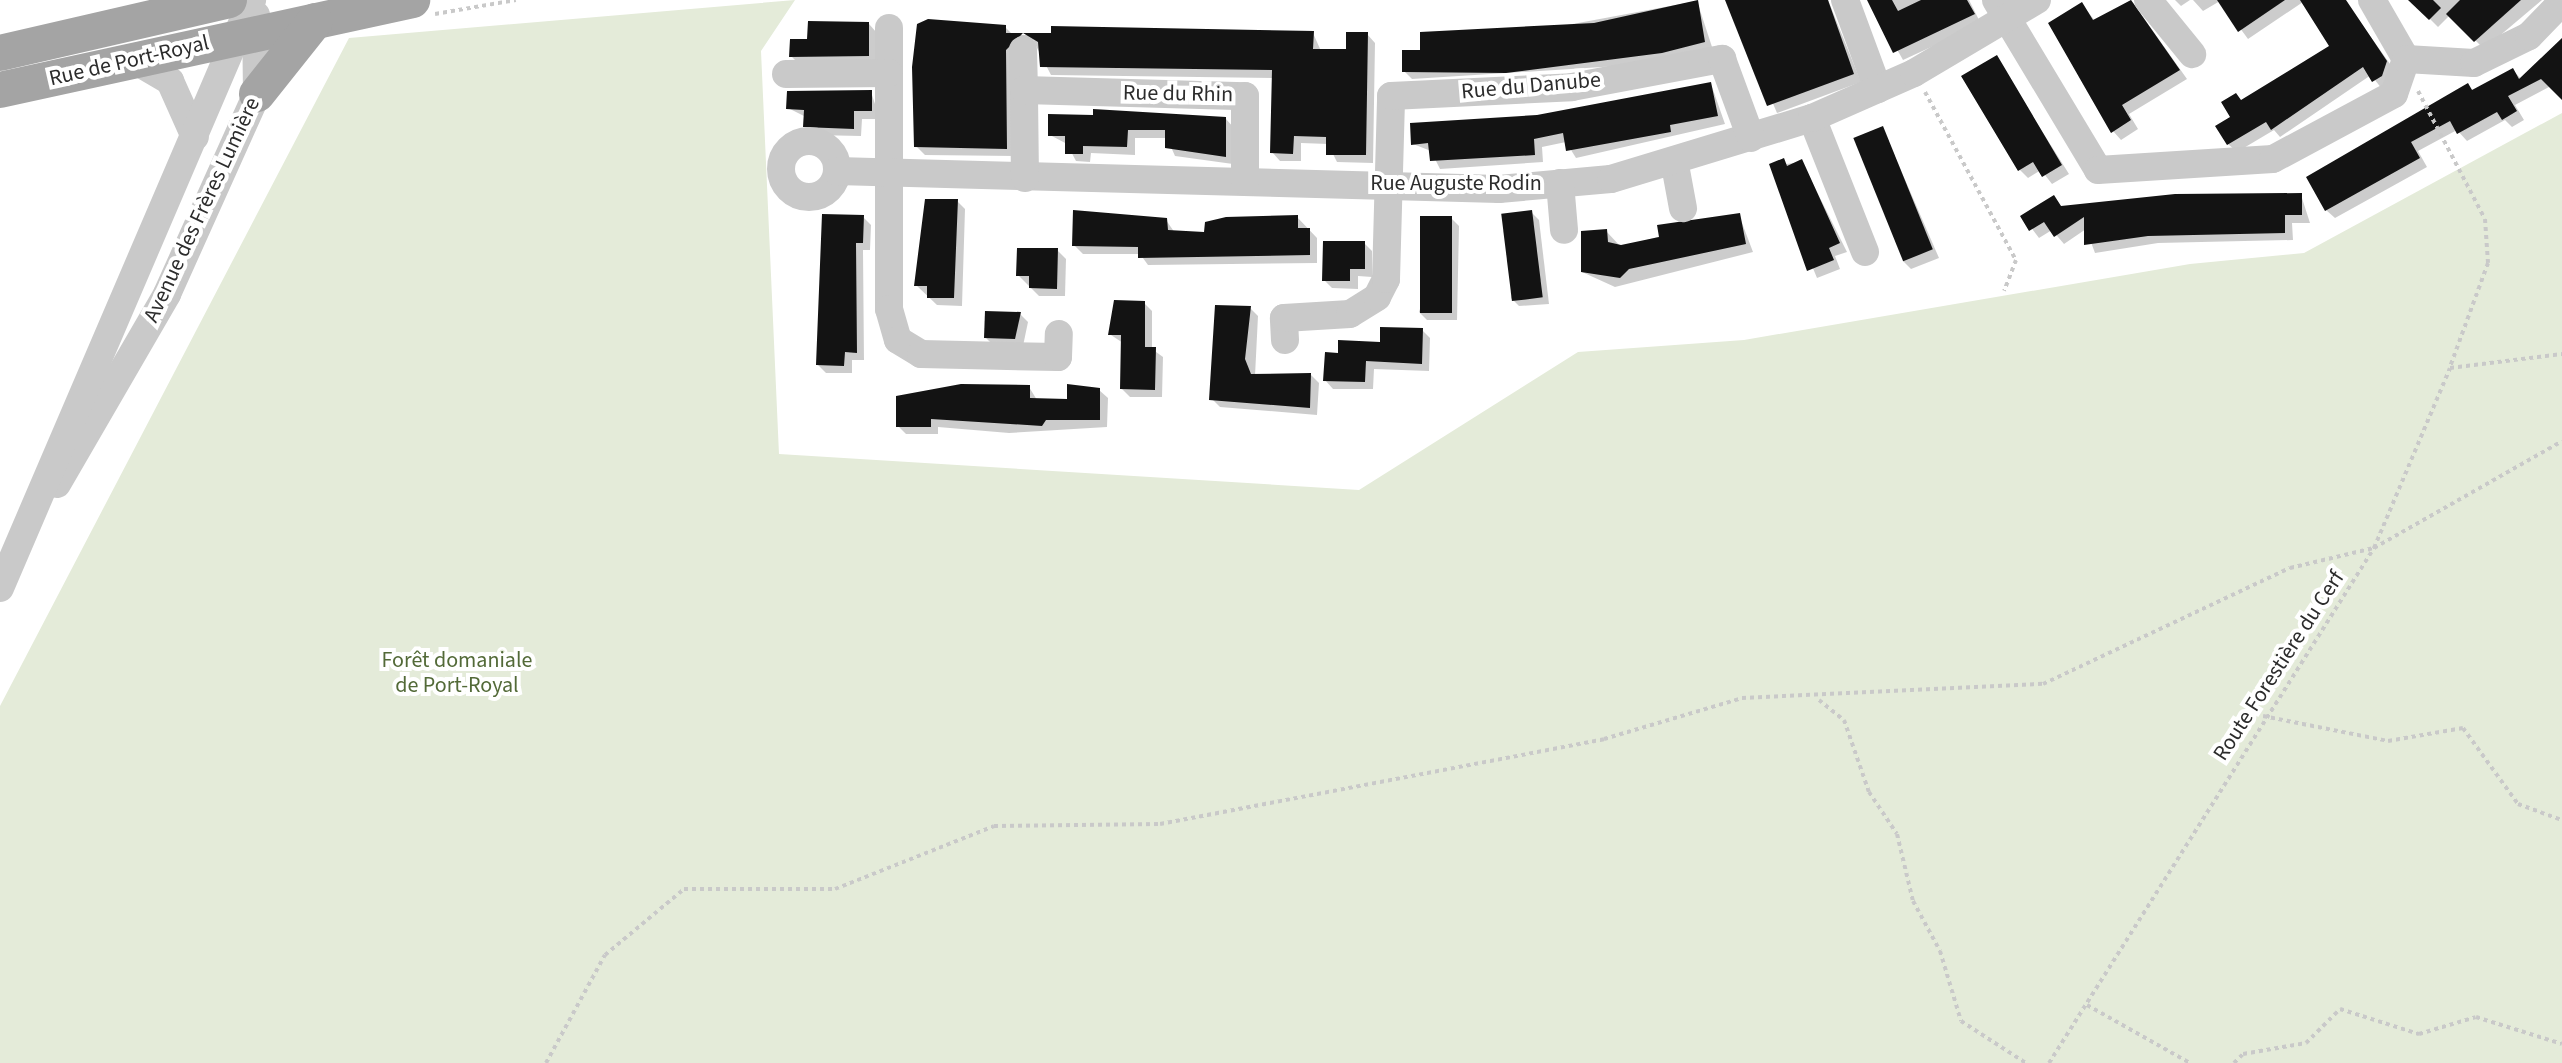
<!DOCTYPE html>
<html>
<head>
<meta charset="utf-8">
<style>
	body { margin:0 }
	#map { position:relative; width:2562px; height:1063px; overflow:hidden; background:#fff; font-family:"Source Sans 3",sans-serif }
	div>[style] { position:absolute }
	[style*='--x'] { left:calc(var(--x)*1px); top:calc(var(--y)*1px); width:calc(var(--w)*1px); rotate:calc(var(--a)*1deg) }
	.green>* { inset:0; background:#e4ebd9 }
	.shadow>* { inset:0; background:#0003 }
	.building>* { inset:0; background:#131313; transform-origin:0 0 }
	.path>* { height:4px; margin-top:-2px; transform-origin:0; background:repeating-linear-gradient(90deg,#c9c9c9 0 4px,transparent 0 8px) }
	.minor>* { height:28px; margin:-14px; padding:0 14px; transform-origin:14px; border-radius:14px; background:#c9c9c9 }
	.minor>.ring { margin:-14px; padding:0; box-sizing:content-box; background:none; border:28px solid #c9c9c9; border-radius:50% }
	.major>* { height:36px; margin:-18px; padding:0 18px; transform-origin:18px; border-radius:18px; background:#a4a4a4 }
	span { translate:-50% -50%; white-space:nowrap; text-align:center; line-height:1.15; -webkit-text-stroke:8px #fff; paint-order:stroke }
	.street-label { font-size:22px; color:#2c2c2c }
	.park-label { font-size:22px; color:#536a38 }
</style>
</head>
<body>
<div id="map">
	<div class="green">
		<i style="clip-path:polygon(795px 0,761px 51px,779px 454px,1359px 490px,1578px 352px,1744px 340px,2190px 264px,2304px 253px,2562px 113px,2562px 1063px,0 1063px,0 706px,349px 38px)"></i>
	</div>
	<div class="shadow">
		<i style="clip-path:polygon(1729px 0,1828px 0,1861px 82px,1777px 113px)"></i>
		<i style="clip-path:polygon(1869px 0,1969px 0,1981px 24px,1903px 60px)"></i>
		<i style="clip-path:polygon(2131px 0,2187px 79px,2129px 114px,2138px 129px,2121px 140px,2113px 131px,2082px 4px,2095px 21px)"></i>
		<i style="clip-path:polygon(2175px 0,2190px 0,2181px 6px)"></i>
		<i style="clip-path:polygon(2193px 0,2330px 0,2348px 5px,2395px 71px,2382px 89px,2371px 75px,2280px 137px,2274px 130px,2237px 152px,2228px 144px,2242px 102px,2332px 47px,2303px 2px,2248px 39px,2220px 1px,2203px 11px)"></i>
		<i style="clip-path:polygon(2411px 0,2542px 0,2484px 49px,2450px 15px,2438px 27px)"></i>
		<i style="clip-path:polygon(1697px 1px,1713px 50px,1649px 64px,1412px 79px,1404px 71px,1422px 52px)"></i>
		<i style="clip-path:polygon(869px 24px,877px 33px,877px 64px,800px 65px,791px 56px,809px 41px)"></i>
		<i style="clip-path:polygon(1005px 27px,1013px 35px,1313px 33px,1321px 51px,1348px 51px,1367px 34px,1375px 43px,1373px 163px,1337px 162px,1328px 144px,1301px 143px,1301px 161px,1280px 161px,1272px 152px,1274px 78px,1051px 75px,1033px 40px,1014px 58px,1015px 156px,925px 155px,916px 146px)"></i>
		<i style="clip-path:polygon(2562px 44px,2562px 97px,2551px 86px,2515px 105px,2524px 120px,2512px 127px,2505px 120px,2467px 141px,2457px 130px,2418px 151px,2427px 167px,2335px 218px,2326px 210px,2468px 86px,2474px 91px,2513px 70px,2521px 79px)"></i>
		<i style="clip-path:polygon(1996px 58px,2069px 174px,2052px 184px,2041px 170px,2028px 178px,2020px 170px)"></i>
		<i style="clip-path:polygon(1711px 84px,1725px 124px,1576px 158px,1566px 142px,1542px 147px,1543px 162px,1440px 169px,1431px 151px,1413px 144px)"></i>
		<i style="clip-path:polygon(871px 92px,880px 119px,862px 119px,861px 136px,814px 135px,806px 117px,788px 108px)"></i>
		<i style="clip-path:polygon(1226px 119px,1234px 128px,1233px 164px,1175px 156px,1167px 138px,1135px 138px,1135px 155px,1091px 153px,1090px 162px,1076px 161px,1067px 144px,1050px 135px)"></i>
		<i style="clip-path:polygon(1883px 129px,1939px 258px,1911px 269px,1903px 261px)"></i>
		<i style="clip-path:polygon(1802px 162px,1847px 252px,1835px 256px,1840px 269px,1817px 278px,1771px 166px)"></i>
		<i style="clip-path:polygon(2301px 195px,2310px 223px,2292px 223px,2293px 240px,2158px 243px,2095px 253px,2086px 229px,2064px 244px,2052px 230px,2039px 238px,2023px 217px,2053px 197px,2063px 208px)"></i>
		<i style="clip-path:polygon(957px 201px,965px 209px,962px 306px,937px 305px,916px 285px)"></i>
		<i style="clip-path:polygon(1531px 212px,1539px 220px,1549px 304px,1519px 306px,1511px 298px)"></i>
		<i style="clip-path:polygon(1739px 215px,1753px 252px,1615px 287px,1582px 272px,1582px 233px,1606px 231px,1621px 247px)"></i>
		<i style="clip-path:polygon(863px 217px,871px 225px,870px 250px,863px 250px,864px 360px,852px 360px,852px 373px,826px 373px,818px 365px)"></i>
		<i style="clip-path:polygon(1297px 217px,1317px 238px,1317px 263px,1148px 265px,1140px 254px,1083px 254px,1074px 245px,1166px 220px,1175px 233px,1205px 234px)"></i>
		<i style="clip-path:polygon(1451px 218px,1459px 226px,1457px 320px,1427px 320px,1419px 312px)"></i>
		<i style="clip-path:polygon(1364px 243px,1372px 251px,1372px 277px,1358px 276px,1358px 289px,1332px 288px,1324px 280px)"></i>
		<i style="clip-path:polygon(1057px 250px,1066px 259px,1065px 296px,1039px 296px,1018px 275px)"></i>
		<i style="clip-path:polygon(1144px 303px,1152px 311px,1152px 349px,1163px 357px,1162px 397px,1130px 397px,1122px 389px,1123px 343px,1111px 335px)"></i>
		<i style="clip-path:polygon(1250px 308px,1258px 316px,1255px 376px,1311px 375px,1319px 383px,1317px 415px,1220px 407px,1212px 399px)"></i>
		<i style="clip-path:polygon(1020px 314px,1028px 322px,1023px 346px,994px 346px,986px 338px)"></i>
		<i style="clip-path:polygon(1422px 330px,1430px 338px,1429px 371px,1374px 369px,1373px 389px,1333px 389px,1325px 380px,1382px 344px)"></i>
		<i style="clip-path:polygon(1029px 387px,1037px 400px,1069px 401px,1099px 390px,1108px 398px,1107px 427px,1009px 433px,938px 427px,938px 434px,906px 434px,898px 426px)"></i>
	</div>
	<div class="building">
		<i style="clip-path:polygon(1698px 0,1705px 42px,1662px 53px,1506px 73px,1402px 72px,1402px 50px,1420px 50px,1420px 32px,1594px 23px)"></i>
		<i style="clip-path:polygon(1725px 0,1828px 0,1854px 74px,1767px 106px)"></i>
		<i style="clip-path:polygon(1867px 0,1892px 0,1898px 11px,1921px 0,1967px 0,1975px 14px,1893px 53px)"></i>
		<i style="clip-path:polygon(2131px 0,2180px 70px,2122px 105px,2131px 120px,2111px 133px,2048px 23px,2082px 2px,2093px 20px)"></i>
		<i style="clip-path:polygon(2217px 0,2285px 0,2238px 32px)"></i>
		<i style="clip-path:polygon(2300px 0,2346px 0,2387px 61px,2382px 76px,2372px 82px,2363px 67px,2271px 130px,2266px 122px,2227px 145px,2215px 126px,2230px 117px,2221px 102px,2236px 93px,2241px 100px,2329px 46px)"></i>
		<i style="clip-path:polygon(2408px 0,2433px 0,2441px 8px,2429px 20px)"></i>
		<i style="clip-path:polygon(2460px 0,2521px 0,2474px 42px,2446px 14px)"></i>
		<i style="clip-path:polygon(928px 19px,1006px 25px,1006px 33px,1051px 33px,1051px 26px,1314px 31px,1313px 49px,1346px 49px,1346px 32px,1368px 32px,1366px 155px,1326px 155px,1326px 137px,1294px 136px,1293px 154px,1270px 153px,1272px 70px,1040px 67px,1038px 42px,1023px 33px,1006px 50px,1007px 149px,914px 147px,912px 67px,917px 24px)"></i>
		<i style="clip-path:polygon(808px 21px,869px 22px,869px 56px,789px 57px,790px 39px,807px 39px)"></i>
		<i style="clip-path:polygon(2562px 38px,2562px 100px,2541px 79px,2508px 96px,2517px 111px,2502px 120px,2497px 112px,2457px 134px,2450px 121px,2411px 142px,2420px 158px,2325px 211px,2306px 177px,2468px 83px,2472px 90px,2513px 68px,2519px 79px)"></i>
		<i style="clip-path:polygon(1997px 55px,2062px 165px,2042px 177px,2033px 162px,2018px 171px,1961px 76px)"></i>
		<i style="clip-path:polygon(1711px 82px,1718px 116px,1670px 125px,1671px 132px,1566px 151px,1563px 133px,1534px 139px,1535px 155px,1430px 161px,1428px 143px,1411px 145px,1410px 123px,1537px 115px)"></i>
		<i style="clip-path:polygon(872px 90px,872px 111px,854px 111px,854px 129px,803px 127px,804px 110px,786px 109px,787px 91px)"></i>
		<i style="clip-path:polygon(1093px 109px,1226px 117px,1226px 157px,1165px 148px,1165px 130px,1128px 130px,1127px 147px,1083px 146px,1083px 154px,1065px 154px,1065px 136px,1048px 136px,1048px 114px,1093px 115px)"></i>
		<i style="left:1883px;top:126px;width:133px;height:32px;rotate:68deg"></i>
		<i style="clip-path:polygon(1784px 158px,1787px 166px,1802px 159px,1840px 243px,1829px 248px,1834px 260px,1807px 271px,1769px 164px)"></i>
		<i style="clip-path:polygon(2302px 193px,2302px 215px,2285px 215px,2285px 233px,2148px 236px,2084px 245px,2084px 217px,2054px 237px,2044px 222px,2029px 231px,2020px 216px,2054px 195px,2061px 206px,2175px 194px)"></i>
		<i style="clip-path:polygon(925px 199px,958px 199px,954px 298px,927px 298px,927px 286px,914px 286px)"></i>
		<i style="clip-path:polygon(1073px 210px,1167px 218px,1168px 230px,1204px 232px,1205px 222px,1226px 217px,1298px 215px,1298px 228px,1310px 228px,1310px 255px,1138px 258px,1138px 247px,1072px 246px)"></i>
		<i style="left:1532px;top:210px;width:88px;height:31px;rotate:83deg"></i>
		<i style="clip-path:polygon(1740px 213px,1746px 244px,1629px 269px,1620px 278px,1581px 272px,1581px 231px,1607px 229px,1608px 242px,1621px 245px,1659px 237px,1657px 225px)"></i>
		<i style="clip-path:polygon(822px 214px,864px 215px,863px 243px,856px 243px,857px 353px,845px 352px,844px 366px,816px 365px)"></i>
		<i style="left:1420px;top:216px;width:32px;height:97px"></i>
		<i style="clip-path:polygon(1323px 241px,1365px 241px,1365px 269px,1350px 269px,1350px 281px,1322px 281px)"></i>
		<i style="clip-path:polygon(1017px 248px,1058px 248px,1057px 289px,1029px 288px,1029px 276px,1016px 276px)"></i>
		<i style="clip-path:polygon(1114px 300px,1145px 301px,1145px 347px,1156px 347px,1155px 390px,1120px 389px,1121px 335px,1108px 335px)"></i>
		<i style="clip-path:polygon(1215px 305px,1251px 306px,1245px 359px,1251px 374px,1311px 373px,1310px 408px,1209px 400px)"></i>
		<i style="clip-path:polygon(985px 311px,1021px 312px,1015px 339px,984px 338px)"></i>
		<i style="clip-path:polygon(1380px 327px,1423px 328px,1422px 364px,1366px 361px,1365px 382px,1323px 381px,1325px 352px,1338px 353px,1338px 340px,1380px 342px)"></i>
		<i style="clip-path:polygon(961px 384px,1030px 385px,1030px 398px,1067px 399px,1067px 384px,1100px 388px,1100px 420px,1046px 420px,1042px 426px,931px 419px,931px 427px,896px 427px,896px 396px)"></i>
	</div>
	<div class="path">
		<i style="--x:435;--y:14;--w:82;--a:-9.8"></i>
		<i style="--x:2418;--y:91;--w:144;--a:62.4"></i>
		<i style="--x:2485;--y:219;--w:44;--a:86.1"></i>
		<i style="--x:2488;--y:263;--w:111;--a:110.1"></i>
		<i style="--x:1925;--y:92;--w:191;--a:61.6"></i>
		<i style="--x:2016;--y:260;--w:33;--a:111"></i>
		<i style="--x:1819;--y:700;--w:32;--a:39"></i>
		<i style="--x:1844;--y:720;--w:76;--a:70.9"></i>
		<i style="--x:1869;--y:792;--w:50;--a:56.3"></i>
		<i style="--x:1897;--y:834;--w:69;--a:76.6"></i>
		<i style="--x:1913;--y:901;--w:57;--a:61.6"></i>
		<i style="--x:1940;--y:951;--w:73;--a:73.3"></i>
		<i style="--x:1961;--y:1021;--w:77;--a:32.9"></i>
		<i style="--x:2263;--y:716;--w:127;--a:11.3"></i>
		<i style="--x:2388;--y:741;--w:76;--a:-9.8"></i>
		<i style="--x:2463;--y:728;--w:94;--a:54.1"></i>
		<i style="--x:2518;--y:804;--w:47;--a:20"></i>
		<i style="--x:2087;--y:1005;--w:118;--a:29.4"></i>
		<i style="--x:546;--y:1063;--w:123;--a:-61.4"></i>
		<i style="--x:605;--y:955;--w:103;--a:-39.9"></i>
		<i style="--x:684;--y:889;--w:151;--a:0"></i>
		<i style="--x:835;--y:889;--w:171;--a:-21.6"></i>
		<i style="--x:994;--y:826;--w:166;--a:-0.7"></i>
		<i style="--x:1160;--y:824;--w:452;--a:-10.8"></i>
		<i style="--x:1604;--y:739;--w:144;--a:-16.5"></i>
		<i style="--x:1742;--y:698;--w:301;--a:-2.7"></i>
		<i style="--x:2043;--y:684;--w:273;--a:-25.2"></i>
		<i style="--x:2290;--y:568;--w:86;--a:-13.4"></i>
		<i style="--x:2374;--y:548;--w:216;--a:-29.6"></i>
		<i style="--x:2049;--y:1063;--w:609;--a:-57.75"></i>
		<i style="--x:2374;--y:548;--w:195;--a:-67.1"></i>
		<i style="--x:2450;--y:368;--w:113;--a:-7.1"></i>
		<i style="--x:2234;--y:1063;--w:13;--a:-45"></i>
		<i style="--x:2243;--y:1054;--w:64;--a:-9.9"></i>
		<i style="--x:2306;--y:1043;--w:48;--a:-45"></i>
		<i style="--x:2340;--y:1009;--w:83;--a:17.6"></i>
		<i style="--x:2419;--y:1034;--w:59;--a:-16.6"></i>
		<i style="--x:2476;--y:1017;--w:90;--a:17.4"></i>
	</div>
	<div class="minor">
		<i style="--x:1845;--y:0;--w:95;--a:69.7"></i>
		<i style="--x:1996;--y:0;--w:198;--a:59"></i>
		<i style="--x:2098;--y:170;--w:175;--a:-3.6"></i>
		<i style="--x:2273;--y:159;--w:137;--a:-28.2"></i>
		<i style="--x:2394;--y:94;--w:37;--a:-71"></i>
		<i style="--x:2406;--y:59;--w:68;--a:-120"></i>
		<i style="--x:2148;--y:0;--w:70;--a:50.8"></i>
		<i style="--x:889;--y:28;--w:281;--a:90"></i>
		<i style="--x:889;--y:309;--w:32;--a:74"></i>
		<i style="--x:898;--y:340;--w:27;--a:31"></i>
		<i style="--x:921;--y:354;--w:137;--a:1.3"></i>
		<i style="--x:1058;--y:357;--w:23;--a:-88"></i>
		<i style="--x:1023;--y:50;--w:40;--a:88.6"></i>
		<i style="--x:2406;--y:59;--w:68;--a:3.4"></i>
		<i style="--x:2474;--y:63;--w:61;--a:-26.1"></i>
		<i style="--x:2529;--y:36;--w:47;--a:-45.9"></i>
		<i style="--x:134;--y:60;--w:42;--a:30.3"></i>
		<i style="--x:170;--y:81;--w:61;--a:65.9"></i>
		<i style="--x:786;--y:74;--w:103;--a:-0.6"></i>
		<i style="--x:1812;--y:118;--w:144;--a:68.4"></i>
		<i class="ring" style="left:781px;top:141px;width:28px;height:28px"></i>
		<i style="--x:1675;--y:165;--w:44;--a:79.5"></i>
		<i style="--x:837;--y:171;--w:662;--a:1.56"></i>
		<i style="--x:1499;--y:189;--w:112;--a:-5.1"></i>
		<i style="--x:1611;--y:179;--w:210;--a:-16.9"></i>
		<i style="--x:1812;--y:118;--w:111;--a:-23.8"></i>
		<i style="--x:1914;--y:73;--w:143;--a:-30.7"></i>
		<i style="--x:1025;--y:178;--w:88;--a:-90.7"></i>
		<i style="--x:1024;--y:90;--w:221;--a:1.6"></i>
		<i style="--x:1245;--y:96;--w:85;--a:90"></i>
		<i style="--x:1560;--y:183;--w:47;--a:85.1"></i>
		<i style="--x:1285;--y:340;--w:22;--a:-93"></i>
		<i style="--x:1284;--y:318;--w:66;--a:-3.5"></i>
		<i style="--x:1350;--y:314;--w:32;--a:-32"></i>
		<i style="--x:1377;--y:297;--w:20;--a:-63"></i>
		<i style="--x:1386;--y:279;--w:183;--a:-88.4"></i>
		<i style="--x:1391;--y:96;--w:181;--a:-2.8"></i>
		<i style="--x:1572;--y:87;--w:153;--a:-10.6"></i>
		<i style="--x:1722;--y:59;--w:84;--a:69.8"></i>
		<i style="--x:57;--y:484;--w:220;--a:-59.9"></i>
		<i style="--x:167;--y:294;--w:219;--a:-65.8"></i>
		<i style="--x:257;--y:94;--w:79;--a:-90.7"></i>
		<i style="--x:0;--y:588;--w:640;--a:-66.8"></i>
	</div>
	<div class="major">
		<i style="--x:0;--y:53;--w:235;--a:-13"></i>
		<i style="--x:0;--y:90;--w:422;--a:-12.3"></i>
		<i style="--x:257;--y:94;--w:93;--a:-51.5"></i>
	</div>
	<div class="street-label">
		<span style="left:129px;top:61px;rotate:-13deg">Rue de Port-Royal</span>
		<span style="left:1531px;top:86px;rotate:-5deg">Rue du Danube</span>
		<span style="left:1178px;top:94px;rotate:1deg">Rue du Rhin</span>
		<span style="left:1456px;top:184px">Rue Auguste Rodin</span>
		<span style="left:202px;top:210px;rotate:-65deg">Avenue des Frères Lumière</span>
		<span style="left:2279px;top:666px;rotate:-57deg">Route Forestière du Cerf</span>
	</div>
	<div class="park-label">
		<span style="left:457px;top:673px">Forêt domaniale<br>de Port-Royal</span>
	</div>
</div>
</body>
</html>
